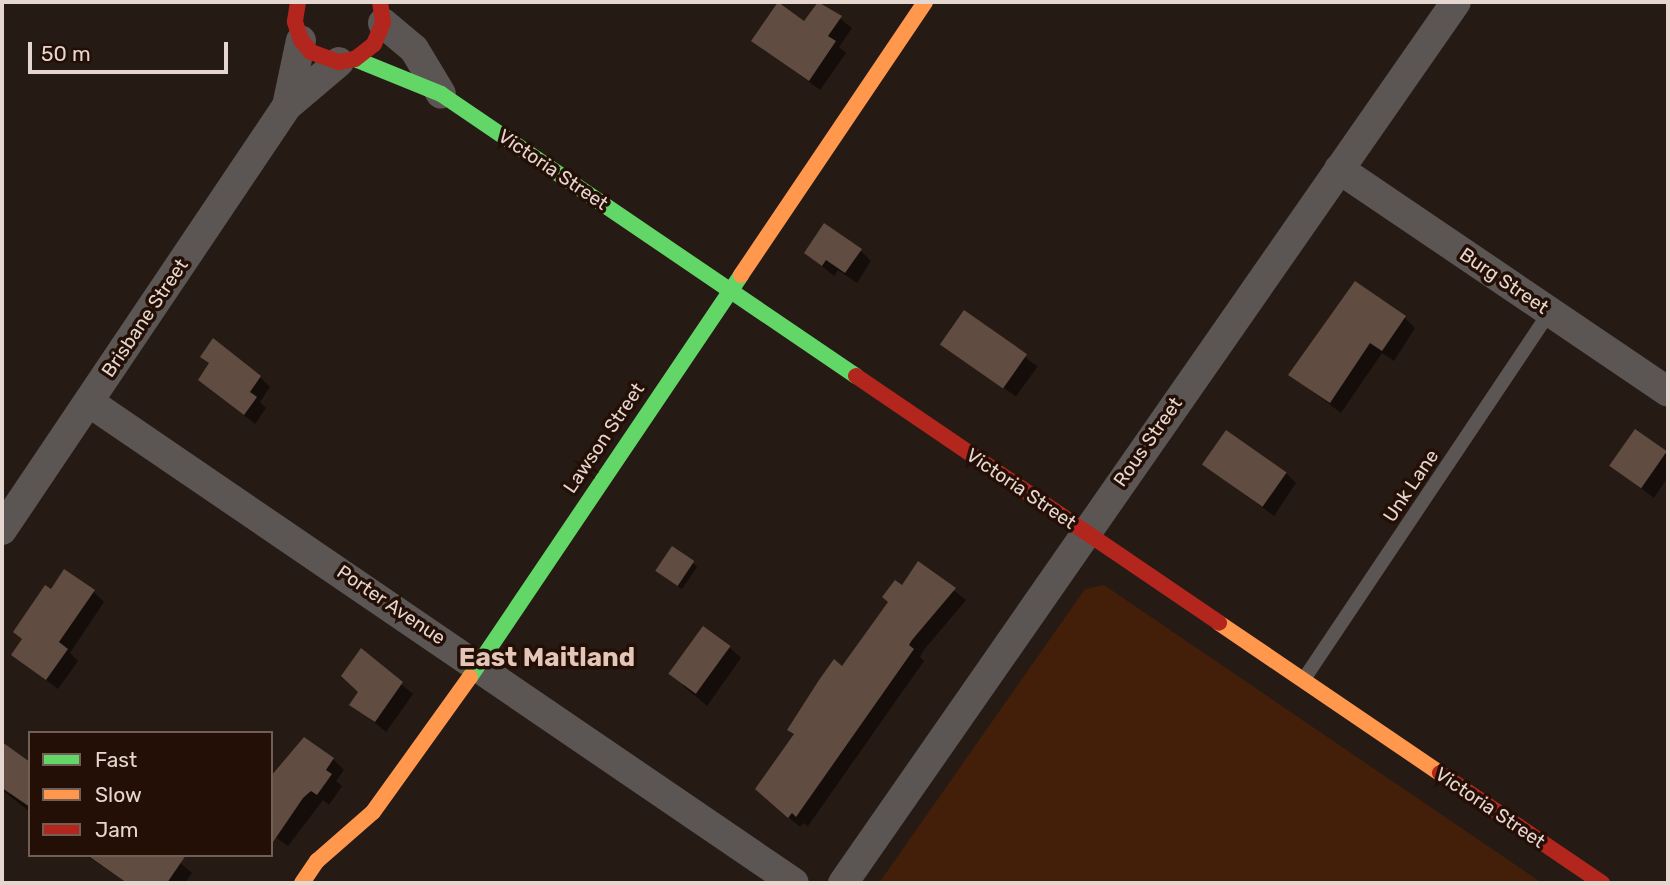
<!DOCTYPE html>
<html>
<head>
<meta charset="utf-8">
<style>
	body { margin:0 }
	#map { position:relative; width:1670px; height:885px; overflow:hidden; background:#261a14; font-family:Rubik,sans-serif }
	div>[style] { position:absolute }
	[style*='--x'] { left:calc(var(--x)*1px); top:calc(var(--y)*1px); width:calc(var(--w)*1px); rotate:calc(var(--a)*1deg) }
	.green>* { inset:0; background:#431f0a }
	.shadow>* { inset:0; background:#0007; transform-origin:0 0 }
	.building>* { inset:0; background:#604c41; transform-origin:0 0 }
	.lane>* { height:14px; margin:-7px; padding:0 7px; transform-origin:7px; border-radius:7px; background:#5b5654 }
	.street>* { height:30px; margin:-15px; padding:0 15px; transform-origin:15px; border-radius:15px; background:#5b5654 }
	.fast>* { height:16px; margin:-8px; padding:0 8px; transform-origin:8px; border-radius:8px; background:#63d668 }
	.slow>* { height:16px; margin:-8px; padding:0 8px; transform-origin:8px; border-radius:8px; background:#ff974d }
	.jam>* { height:16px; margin:-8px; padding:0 8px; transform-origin:8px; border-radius:8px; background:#b3261e }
	span { translate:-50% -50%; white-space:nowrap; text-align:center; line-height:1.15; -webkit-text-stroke:7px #230f05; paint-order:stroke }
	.street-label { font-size:19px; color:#e5d6cf }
	.district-label { font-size:26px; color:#e3c6b7; font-weight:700 }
	.frame { position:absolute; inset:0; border:4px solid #e5d6cf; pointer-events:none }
	.legend { position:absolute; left:28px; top:731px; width:245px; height:126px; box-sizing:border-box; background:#230f05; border:2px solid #715f56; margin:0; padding:9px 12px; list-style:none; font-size:21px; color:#e5d6cf }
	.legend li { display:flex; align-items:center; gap:14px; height:35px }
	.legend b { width:35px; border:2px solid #715f56 }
	.scale { position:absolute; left:28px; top:42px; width:200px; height:32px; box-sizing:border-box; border:4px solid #e5d6cf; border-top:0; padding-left:9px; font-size:21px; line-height:24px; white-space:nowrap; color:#e5d6cf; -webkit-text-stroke:5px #230f05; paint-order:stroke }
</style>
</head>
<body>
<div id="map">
	<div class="green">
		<i style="clip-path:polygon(1104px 585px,1542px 883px,879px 883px,1085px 589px)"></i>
	</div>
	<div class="shadow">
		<i style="clip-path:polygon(819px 2px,852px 28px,839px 47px,846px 53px,820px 90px,754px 41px,805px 23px)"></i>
		<i style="clip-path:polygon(860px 250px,871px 261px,857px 283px,838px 270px,834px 276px,806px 253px)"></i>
		<i style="left:964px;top:313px;width:91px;height:37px;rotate:36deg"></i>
		<i style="clip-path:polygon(1405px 318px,1415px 328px,1394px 361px,1382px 353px,1341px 413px,1291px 375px)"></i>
		<i style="clip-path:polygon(203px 357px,260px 377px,270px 387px,260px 402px,266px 408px,255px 424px,200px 380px,210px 364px)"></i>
		<i style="clip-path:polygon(1636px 432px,1668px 454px,1668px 477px,1654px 498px,1613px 467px)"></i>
		<i style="clip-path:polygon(1205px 465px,1286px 473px,1296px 483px,1274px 516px)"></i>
		<i style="clip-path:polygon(692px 562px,697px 567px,682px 589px,663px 576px)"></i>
		<i style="clip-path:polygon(919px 563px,966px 600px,923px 651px,920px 657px,924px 661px,808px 826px,803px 823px,800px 827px,768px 800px,795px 735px,789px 729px,843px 668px)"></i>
		<i style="clip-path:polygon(51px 591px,94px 592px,104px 602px,70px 653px,78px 661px,58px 689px,13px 655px)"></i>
		<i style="clip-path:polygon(730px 648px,741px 658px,707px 706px,682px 685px)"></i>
		<i style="clip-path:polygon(361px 651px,413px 694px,386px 732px,352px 704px,360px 692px)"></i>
		<i style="clip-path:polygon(9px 749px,30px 764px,30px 812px,2px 790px,2px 760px)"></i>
		<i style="clip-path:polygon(333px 759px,344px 770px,336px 781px,342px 786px,329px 805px,323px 800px,288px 846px,271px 834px)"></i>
		<i style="clip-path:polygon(85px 855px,171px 855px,192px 873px,185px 883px,128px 883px)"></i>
	</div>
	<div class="building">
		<i style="clip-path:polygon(778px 2px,804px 21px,818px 2px,842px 16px,828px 36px,836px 41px,809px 81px,751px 41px)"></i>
		<i style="clip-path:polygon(824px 223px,862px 249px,845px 273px,826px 260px,822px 266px,804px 253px)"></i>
		<i style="clip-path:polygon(1355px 281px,1406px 316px,1382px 351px,1370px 343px,1330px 403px,1288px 375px)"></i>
		<i style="left:964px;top:310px;width:77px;height:42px;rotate:35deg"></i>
		<i style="clip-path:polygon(213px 338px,261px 376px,250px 392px,257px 397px,244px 415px,198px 380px,209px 363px,200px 357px)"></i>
		<i style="left:1635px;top:429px;width:39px;height:45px;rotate:35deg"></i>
		<i style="left:1226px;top:430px;width:74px;height:42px;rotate:35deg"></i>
		<i style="left:672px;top:546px;width:27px;height:30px;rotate:34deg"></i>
		<i style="clip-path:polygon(918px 561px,956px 588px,912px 640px,909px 645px,914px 649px,796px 817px,792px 813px,788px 818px,755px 789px,794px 734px,787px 730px,819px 680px,834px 659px,842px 666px,888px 602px,882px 597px,895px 580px,902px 585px)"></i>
		<i style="clip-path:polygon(64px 569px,95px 590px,59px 642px,68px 649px,46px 680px,11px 655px,22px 639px,13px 632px,45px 585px,51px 589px)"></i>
		<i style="left:703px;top:626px;width:34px;height:59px;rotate:36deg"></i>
		<i style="clip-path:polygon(361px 648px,403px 682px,375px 722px,349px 705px,358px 692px,341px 676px)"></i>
		<i style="clip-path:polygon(304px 737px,334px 758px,326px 770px,332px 774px,317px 795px,311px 791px,303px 798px,271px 845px,271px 776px)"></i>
		<i style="clip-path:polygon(2px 742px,30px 762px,30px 807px,2px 788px)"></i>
		<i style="clip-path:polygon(87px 855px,186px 855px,167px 883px,127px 883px)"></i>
	</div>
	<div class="lane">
		<i style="--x:1304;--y:679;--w:442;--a:-56.2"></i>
	</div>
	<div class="street">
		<i style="--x:383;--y:23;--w:40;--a:40"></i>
		<i style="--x:414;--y:49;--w:52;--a:59"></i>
		<i style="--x:287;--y:106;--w:67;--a:-78"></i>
		<i style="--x:1339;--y:169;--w:397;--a:34.1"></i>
		<i style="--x:89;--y:402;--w:853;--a:34.3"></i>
		<i style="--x:2;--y:530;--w:511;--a:-56.09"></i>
		<i style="--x:287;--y:106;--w:68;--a:-40.2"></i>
		<i style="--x:843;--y:883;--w:1073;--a:-55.17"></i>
	</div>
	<div class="fast">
		<i style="--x:355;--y:59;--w:93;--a:22.1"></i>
		<i style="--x:441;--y:94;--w:502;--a:34.2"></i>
		<i style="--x:470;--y:677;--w:485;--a:-56"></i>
	</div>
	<div class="slow">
		<i style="--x:741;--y:275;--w:329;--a:-56"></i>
		<i style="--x:1219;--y:623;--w:267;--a:34.2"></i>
		<i style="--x:302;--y:883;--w:27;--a:-56"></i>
		<i style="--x:317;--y:861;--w:74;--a:-41.2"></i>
		<i style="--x:373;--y:812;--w:166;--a:-54.3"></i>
	</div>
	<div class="jam">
		<i style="--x:298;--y:2;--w:20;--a:99"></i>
		<i style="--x:295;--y:22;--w:19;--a:72"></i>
		<i style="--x:301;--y:40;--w:16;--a:50"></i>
		<i style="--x:311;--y:52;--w:30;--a:20"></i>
		<i style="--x:339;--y:62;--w:16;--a:-11"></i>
		<i style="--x:355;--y:59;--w:24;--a:-38"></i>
		<i style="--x:374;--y:44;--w:23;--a:-67"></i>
		<i style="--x:383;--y:23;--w:21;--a:-98"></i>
		<i style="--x:856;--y:376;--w:439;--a:34.2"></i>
		<i style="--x:1440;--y:773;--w:196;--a:34.2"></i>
	</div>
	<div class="street-label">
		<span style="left:553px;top:170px;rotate:34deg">Victoria Street</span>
		<span style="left:1504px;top:281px;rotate:34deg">Burg Street</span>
		<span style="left:145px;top:318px;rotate:-56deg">Brisbane Street</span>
		<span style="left:604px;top:438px;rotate:-56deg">Lawson Street</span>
		<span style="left:1148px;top:442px;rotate:-55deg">Rous Street</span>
		<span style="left:1411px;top:486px;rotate:-56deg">Unk Lane</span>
		<span style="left:1021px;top:489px;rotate:34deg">Victoria Street</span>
		<span style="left:391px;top:605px;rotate:34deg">Porter Avenue</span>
		<span style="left:1490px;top:808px;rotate:34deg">Victoria Street</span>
	</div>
	<div class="district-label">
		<span style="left:547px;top:658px">East Maitland</span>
	</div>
	<div class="frame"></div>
	<ul class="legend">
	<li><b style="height:9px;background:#63d668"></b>Fast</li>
	<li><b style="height:9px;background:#ff974d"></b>Slow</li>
	<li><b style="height:9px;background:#b3261e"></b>Jam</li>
	</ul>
	<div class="scale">50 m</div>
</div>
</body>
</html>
